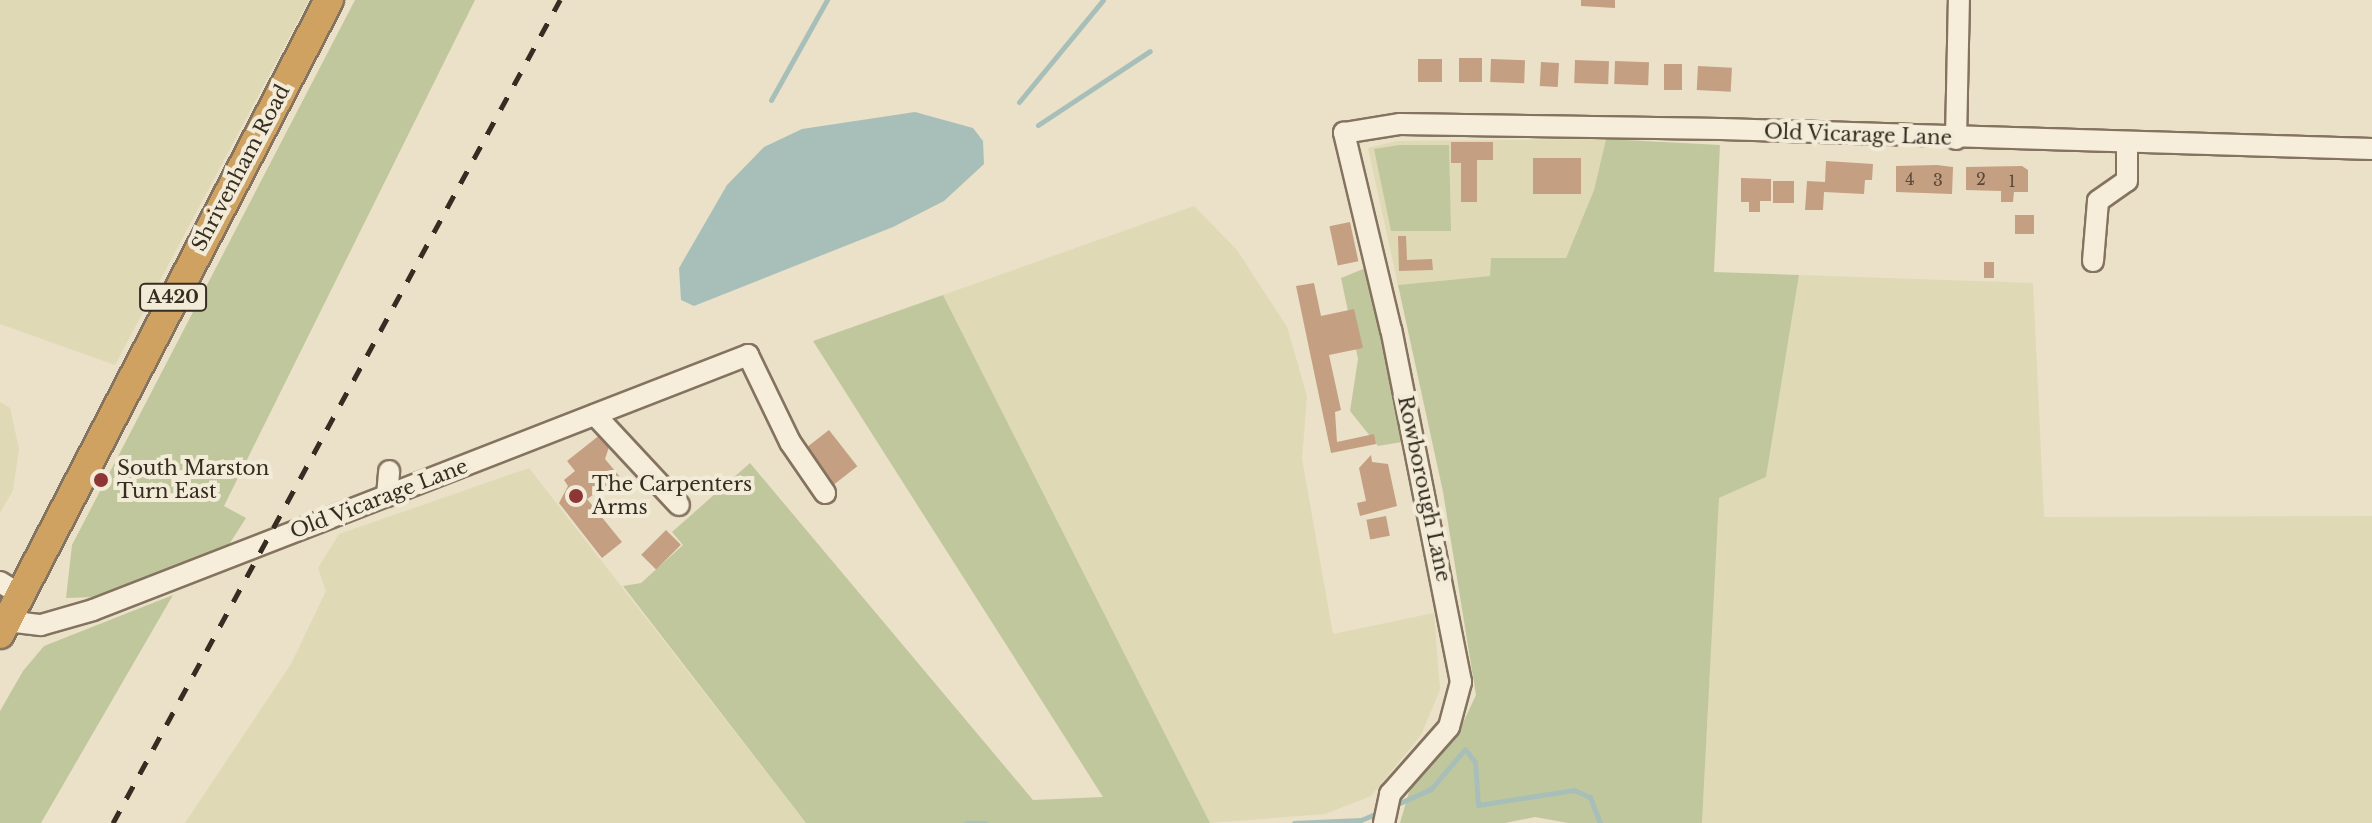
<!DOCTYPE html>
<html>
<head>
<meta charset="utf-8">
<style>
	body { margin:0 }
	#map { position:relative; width:2372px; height:823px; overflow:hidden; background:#eae1c8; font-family:"Libre Baskerville",serif }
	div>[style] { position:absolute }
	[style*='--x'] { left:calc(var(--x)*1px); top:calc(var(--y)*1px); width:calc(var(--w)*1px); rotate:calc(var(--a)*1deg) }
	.farmland>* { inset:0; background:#dfd9b6 }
	.green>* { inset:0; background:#c1c79d }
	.water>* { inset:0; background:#a8bfb9 }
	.stream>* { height:5px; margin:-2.5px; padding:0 2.5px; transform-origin:2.5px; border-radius:2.5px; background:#a8bfb9 }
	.building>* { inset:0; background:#c49f82; transform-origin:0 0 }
	.roads { filter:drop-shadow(2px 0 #84735f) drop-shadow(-2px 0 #84735f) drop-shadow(0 2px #84735f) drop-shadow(0 -2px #84735f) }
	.minor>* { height:20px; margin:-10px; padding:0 10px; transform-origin:10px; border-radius:10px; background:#f6eeda }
	.highway>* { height:28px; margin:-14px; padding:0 14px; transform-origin:14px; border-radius:14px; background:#d0a262 }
	.rail>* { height:5px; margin-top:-2.5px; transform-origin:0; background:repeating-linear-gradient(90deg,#362c21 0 14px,transparent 0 28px) }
	.dots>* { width:22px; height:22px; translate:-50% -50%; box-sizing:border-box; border:4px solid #f2ebd7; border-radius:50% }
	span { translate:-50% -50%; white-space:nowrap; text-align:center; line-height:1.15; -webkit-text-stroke:8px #f2ebd7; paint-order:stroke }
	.number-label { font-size:16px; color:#5a4939 }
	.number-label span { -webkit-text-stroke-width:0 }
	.shield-label span { padding:2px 6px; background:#f2ebd7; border:2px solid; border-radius:6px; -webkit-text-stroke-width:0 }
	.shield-label { font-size:18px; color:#362c21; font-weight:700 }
	.street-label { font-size:20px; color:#362c21 }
	.poi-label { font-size:20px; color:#362c21 }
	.left { translate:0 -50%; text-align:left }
</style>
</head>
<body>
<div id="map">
	<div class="farmland">
		<i style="clip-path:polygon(0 0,309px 0,115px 365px,0 324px)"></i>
		<i style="clip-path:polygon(1606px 139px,1594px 190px,1566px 258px,1491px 258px,1490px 276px,1398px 285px,1368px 148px,1397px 141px)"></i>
		<i style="clip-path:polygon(1194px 206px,1237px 250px,1287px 327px,1307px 396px,1302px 459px,1333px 634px,1434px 613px,1440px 690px,1421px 735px,1371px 796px,1325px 814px,1210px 823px,943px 295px)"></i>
		<i style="clip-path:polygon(1799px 275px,2033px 283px,2044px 517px,2372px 516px,2372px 823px,1702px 823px,1719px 498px,1766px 477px)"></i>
		<i style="clip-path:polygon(0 402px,10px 408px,19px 449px,13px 490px,0 513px)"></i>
		<i style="clip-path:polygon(529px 468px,806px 823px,185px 823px,291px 664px,326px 591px,318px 568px,339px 534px)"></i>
	</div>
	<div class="green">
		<i style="clip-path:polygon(355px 0,475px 0,224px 506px,246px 518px,228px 546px,96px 597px,66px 598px,72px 545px)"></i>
		<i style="clip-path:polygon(1606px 139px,1720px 145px,1714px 272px,1799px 275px,1766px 477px,1719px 498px,1702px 823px,1568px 823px,1535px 817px,1505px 823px,1400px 823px,1411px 785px,1462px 725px,1476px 695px,1443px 492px,1398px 285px,1490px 276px,1491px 258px,1566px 258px,1594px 190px)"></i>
		<i style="clip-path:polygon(1400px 145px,1449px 145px,1451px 231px,1391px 231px,1374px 149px)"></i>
		<i style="clip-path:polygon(1368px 267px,1402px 442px,1378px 446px,1350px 411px,1358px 359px,1341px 278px)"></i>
		<i style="clip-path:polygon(943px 295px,1210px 823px,806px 823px,623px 586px,641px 583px,683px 545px,672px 532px,750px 463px,1033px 800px,1103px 797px,813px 341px)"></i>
		<i style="clip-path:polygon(173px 595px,41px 823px,0 823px,0 711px,23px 671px,44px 646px)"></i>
	</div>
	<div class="water">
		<i style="clip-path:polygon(915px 112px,973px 128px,983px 141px,984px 164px,944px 201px,893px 227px,694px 306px,681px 300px,679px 268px,727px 185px,764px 147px,802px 129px)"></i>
	</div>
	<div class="stream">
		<i style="--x:771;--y:100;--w:115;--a:-60.8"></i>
		<i style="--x:1019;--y:102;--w:132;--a:-50.5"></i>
		<i style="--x:1038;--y:125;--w:134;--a:-33.5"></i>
		<i style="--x:1393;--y:806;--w:42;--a:-24.1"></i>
		<i style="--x:1431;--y:789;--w:52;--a:-49.6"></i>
		<i style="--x:1465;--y:749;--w:16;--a:52"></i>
		<i style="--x:1475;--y:762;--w:43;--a:86"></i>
		<i style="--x:1478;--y:805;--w:97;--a:-8.9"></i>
		<i style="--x:1574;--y:790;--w:17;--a:24"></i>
		<i style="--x:1590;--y:797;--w:28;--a:69"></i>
		<i style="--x:966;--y:823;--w:20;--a:0"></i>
		<i style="--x:1294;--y:823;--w:67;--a:-2.6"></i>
		<i style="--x:1361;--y:820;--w:21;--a:-23"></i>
	</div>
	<div class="building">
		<i style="clip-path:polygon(1581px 0,1615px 0,1615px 8px,1581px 6px)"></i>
		<i style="left:1459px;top:58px;width:23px;height:24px"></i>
		<i style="left:1418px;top:59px;width:24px;height:23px"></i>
		<i style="left:1491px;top:59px;width:34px;height:23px;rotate:2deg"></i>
		<i style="left:1575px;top:60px;width:34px;height:23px;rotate:2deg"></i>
		<i style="left:1615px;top:61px;width:34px;height:23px;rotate:2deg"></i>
		<i style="left:1541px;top:62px;width:18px;height:24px;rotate:3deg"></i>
		<i style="left:1664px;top:64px;width:18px;height:26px"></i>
		<i style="left:1698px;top:66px;width:34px;height:24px;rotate:3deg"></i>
		<i style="clip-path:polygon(1451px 142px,1493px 142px,1493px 160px,1477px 160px,1477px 202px,1461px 202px,1461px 163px,1451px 163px)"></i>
		<i style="left:1533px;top:158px;width:48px;height:36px"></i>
		<i style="clip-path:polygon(1826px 161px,1873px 164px,1872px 180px,1865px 180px,1864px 194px,1824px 192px,1823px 210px,1805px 210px,1807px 181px,1825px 182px)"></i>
		<i style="clip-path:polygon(1937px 165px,1953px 167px,1952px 194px,1896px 192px,1896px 166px)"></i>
		<i style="clip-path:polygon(2022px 166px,2028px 170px,2028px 192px,2014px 192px,2013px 202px,2001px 202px,2001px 191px,1966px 190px,1966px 167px)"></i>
		<i style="clip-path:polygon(1741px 178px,1771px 179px,1771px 201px,1760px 201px,1760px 212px,1749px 212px,1749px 202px,1741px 202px)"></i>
		<i style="left:1773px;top:181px;width:21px;height:22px"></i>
		<i style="left:2015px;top:215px;width:19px;height:19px"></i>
		<i style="left:1350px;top:222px;width:40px;height:21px;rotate:78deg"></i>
		<i style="clip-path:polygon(1398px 236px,1406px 236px,1407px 260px,1432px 259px,1433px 270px,1399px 271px)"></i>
		<i style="left:1984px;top:262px;width:10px;height:16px"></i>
		<i style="clip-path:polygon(1314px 283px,1321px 316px,1354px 309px,1363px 348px,1329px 355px,1341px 410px,1335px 412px,1337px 442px,1374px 434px,1376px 444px,1331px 453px,1296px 286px)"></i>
		<i style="left:829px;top:430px;width:46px;height:33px;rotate:52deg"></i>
		<i style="clip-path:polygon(601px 434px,610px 444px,605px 459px,620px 477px,587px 499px,622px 542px,602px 558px,559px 503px,568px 486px,564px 480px,575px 471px,567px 461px)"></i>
		<i style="clip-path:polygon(1371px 455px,1372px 462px,1388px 464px,1397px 506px,1360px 516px,1357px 503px,1366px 501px,1359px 468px)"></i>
		<i style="left:1386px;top:516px;width:20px;height:20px;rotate:79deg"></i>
		<i style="left:666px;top:530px;width:21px;height:35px;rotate:45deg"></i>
	</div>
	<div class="roads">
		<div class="minor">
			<i style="--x:1956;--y:139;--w:139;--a:-88.8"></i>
			<i style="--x:2093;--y:261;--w:60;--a:-85.2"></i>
			<i style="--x:2098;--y:201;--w:35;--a:-35"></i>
			<i style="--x:2127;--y:181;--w:38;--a:-90"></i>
			<i style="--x:595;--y:415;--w:123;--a:47"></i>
			<i style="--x:387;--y:496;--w:25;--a:-85"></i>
			<i style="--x:0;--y:582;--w:25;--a:32"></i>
			<i style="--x:7;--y:621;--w:34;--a:7"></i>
			<i style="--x:41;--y:625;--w:54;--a:-16.1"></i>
			<i style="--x:93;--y:610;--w:703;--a:-21.27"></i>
			<i style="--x:748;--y:355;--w:97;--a:64.2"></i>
			<i style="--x:790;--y:442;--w:62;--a:55.5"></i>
			<i style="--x:1384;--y:823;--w:30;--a:-78"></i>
			<i style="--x:1390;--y:794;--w:89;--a:-48.6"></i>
			<i style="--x:1449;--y:727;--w:47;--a:-75.1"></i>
			<i style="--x:1461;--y:682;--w:359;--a:-101.2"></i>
			<i style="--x:1391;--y:330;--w:203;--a:-103.4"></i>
			<i style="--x:1344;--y:133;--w:57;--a:-9.1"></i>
			<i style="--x:1400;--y:124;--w:321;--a:0.9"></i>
			<i style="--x:1721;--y:129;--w:651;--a:1.76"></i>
		</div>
		<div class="highway">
			<i style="--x:0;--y:634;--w:714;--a:-62.57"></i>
		</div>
	</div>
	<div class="rail">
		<i style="--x:113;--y:823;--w:937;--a:-61.49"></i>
	</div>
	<div class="dots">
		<i style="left:101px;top:480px;background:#8d3635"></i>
		<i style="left:576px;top:496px;background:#8d3635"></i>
	</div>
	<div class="number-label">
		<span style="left:1910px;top:179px">4</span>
		<span style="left:1981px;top:179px">2</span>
		<span style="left:1938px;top:180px">3</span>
		<span style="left:2012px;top:181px">1</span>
	</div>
	<div class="shield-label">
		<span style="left:173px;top:297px">A420</span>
	</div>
	<div class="street-label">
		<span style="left:1858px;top:135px;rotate:2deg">Old Vicarage Lane</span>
		<span style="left:241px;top:168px;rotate:-62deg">Shrivenham Road</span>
		<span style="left:1424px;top:489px;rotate:78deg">Rowborough Lane</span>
		<span style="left:379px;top:499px;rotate:-21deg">Old Vicarage Lane</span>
	</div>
	<div class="poi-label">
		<span class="left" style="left:117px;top:480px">South Marston<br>Turn East</span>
		<span class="left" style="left:592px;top:496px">The Carpenters<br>Arms</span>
	</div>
</div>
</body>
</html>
